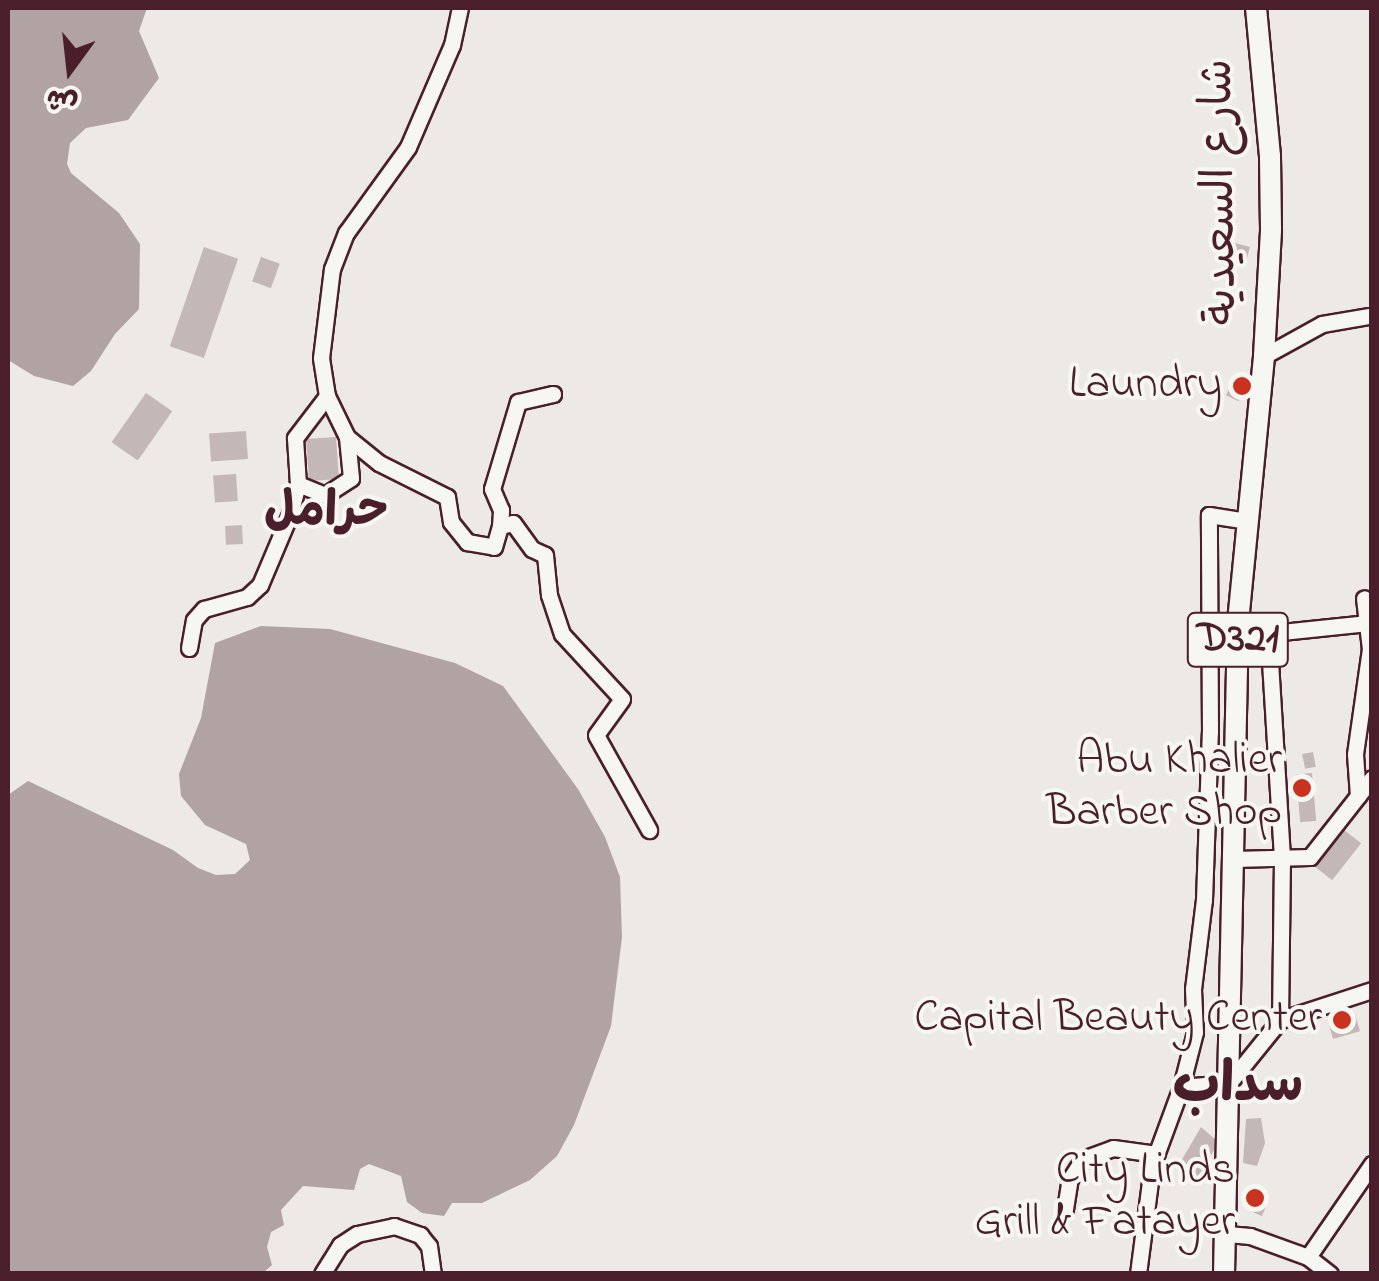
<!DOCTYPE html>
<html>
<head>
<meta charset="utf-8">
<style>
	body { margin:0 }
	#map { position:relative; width:1379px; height:1281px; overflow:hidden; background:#ece9e6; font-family:"Indie Flower","Playpen Sans Arabic",sans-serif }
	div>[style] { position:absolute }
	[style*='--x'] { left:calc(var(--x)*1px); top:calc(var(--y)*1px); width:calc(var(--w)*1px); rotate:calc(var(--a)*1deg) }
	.water>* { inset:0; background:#b1a2a3 }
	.building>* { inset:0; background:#c4b7b7; transform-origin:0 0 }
	.roads { filter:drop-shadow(2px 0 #4a1f2b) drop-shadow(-2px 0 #4a1f2b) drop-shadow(0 2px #4a1f2b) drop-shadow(0 -2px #4a1f2b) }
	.minor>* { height:15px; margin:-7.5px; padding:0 7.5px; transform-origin:7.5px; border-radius:7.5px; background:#f6f6f2 }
	.major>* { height:20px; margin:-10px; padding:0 10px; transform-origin:10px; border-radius:10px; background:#f6f6f2 }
	.dots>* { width:28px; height:28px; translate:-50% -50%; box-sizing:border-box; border:5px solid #f6f6f2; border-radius:50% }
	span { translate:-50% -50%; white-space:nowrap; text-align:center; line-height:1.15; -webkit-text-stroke:8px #f6f6f2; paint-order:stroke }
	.shield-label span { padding:2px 8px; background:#f6f6f2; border:2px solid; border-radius:8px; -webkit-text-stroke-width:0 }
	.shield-label { font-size:42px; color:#4a1f2b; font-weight:700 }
	.street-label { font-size:45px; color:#4a1f2b }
	.poi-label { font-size:45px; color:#4a1f2b }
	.right { translate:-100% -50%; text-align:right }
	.neighbourhood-label { font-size:48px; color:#4a1f2b; font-weight:700 }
	.district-label { font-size:55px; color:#4a1f2b; font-weight:700 }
	.frame { position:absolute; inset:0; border:10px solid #4a1f2b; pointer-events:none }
	.north { position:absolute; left:20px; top:20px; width:100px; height:100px; -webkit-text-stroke:8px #f6f6f2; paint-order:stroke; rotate:195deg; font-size:28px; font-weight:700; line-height:40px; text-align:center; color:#4a1f2b }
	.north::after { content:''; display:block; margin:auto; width:35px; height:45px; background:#4a1f2b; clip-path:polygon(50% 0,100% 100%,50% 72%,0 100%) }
</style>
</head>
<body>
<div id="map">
	<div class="water">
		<i style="clip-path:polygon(8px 8px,147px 8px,139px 31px,159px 78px,128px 120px,86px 128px,70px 143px,67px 164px,71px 173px,119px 213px,140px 244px,139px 309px,115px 334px,91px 371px,73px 386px,34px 376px,8px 360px)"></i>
		<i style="clip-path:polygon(261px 626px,330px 629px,455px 663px,503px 686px,578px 789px,605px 837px,620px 877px,622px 937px,611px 1026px,574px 1125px,557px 1156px,530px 1180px,482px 1203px,452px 1203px,444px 1216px,422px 1213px,407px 1202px,401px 1176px,369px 1164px,360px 1169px,354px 1190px,303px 1186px,281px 1210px,284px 1225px,271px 1232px,267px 1247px,272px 1265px,263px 1273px,8px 1273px,8px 795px,28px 781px,173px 850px,198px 868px,216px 875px,235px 874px,250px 860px,246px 844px,205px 825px,181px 796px,179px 774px,201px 718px,215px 643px)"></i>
	</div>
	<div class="building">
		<i style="left:1220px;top:239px;width:31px;height:15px;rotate:15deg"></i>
		<i style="left:204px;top:247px;width:36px;height:105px;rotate:19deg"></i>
		<i style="left:261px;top:257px;width:20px;height:26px;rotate:20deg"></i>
		<i style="left:1234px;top:378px;width:14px;height:19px;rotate:25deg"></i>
		<i style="left:146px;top:393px;width:32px;height:60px;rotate:35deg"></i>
		<i style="left:246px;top:431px;width:28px;height:37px;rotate:86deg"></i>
		<i style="left:336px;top:437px;width:42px;height:30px;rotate:86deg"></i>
		<i style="left:236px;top:474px;width:27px;height:23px;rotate:86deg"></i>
		<i style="left:242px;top:525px;width:19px;height:17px;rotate:87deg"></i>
		<i style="left:1313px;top:752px;width:15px;height:11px;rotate:79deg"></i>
		<i style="left:1312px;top:773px;width:48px;height:16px;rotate:85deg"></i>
		<i style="left:1343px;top:829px;width:23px;height:47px;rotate:38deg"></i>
		<i style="left:1355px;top:1014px;width:18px;height:28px;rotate:74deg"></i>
		<i style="clip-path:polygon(1261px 1118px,1265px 1143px,1257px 1166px,1243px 1163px,1246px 1119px)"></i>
		<i style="clip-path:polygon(1201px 1127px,1218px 1142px,1199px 1179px,1177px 1168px)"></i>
		<i style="clip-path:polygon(1252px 1193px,1269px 1199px,1262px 1216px,1250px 1211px)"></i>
	</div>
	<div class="roads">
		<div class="minor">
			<i style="--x:1264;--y:356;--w:66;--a:-28.9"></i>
			<i style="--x:1322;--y:324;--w:48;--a:-9.7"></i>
			<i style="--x:327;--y:396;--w:53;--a:127.3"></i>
			<i style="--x:295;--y:438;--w:46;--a:86.3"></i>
			<i style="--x:298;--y:484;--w:29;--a:22"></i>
			<i style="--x:325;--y:495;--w:31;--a:-33"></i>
			<i style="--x:351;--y:478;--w:41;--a:-95.6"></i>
			<i style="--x:347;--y:437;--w:46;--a:-116"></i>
			<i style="--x:327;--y:396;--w:38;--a:-99"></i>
			<i style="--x:321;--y:358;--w:90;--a:-83"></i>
			<i style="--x:332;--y:269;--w:39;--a:-69"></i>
			<i style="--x:346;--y:233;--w:106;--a:-54.2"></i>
			<i style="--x:408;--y:147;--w:111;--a:-66.7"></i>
			<i style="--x:452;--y:45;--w:38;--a:-78"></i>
			<i style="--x:347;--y:437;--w:41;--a:39.1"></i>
			<i style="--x:379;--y:463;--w:76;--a:26.6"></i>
			<i style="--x:447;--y:497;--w:25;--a:81"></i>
			<i style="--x:451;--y:522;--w:26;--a:51"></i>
			<i style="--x:467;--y:542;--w:27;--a:10"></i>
			<i style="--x:494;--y:547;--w:22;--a:-74"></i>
			<i style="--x:500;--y:526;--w:13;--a:-13"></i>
			<i style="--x:513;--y:523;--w:32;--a:54"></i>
			<i style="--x:532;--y:549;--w:14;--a:25"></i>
			<i style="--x:545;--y:555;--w:40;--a:84.3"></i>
			<i style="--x:549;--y:595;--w:41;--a:71.6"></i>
			<i style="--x:562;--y:634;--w:88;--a:47.3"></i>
			<i style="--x:622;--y:699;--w:44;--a:125.8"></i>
			<i style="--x:596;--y:735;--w:109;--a:60.8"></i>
			<i style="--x:500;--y:526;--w:16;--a:-86"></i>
			<i style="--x:501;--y:510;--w:23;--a:-113"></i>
			<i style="--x:492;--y:489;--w:91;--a:-73.4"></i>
			<i style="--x:518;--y:402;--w:36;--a:-13"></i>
			<i style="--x:1238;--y:622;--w:39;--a:37"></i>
			<i style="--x:1269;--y:645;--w:213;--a:86.5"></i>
			<i style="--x:1282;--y:858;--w:162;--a:90.7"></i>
			<i style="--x:1261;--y:639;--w:13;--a:-29"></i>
			<i style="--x:1272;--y:633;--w:96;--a:-6"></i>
			<i style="--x:189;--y:648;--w:28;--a:-80"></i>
			<i style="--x:194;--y:620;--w:15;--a:-48"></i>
			<i style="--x:204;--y:609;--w:45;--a:-15.6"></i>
			<i style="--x:247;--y:597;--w:18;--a:-43"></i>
			<i style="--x:260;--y:585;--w:77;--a:-67.1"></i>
			<i style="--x:290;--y:514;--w:31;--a:-75"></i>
			<i style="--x:1358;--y:796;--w:42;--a:-94.1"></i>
			<i style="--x:1355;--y:754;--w:106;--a:-81.9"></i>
			<i style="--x:1370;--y:649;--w:51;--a:-96.7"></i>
			<i style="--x:1233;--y:859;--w:77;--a:-1.5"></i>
			<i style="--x:1310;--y:857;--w:100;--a:-51.9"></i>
			<i style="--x:1181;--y:1087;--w:48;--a:-4.8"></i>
			<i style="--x:1229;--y:1083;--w:81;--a:-51"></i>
			<i style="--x:1280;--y:1020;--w:97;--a:-18.1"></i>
			<i style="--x:1065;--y:1209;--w:30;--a:-81"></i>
			<i style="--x:1070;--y:1179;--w:24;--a:-57"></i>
			<i style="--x:1083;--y:1159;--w:32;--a:-20"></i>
			<i style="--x:1113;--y:1148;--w:44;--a:7.8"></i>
			<i style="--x:1227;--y:1234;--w:23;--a:5"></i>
			<i style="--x:1250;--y:1236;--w:62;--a:19.9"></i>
			<i style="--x:1308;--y:1257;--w:28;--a:38"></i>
			<i style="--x:1308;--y:1257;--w:113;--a:-55.5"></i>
			<i style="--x:322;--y:1274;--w:34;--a:-58"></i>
			<i style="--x:340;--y:1245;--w:20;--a:-33"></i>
			<i style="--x:357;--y:1234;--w:38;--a:-12"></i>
			<i style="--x:394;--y:1226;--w:28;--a:19"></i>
			<i style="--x:420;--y:1235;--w:14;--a:51"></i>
			<i style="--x:429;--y:1246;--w:28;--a:82"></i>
			<i style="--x:1138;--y:1274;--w:109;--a:-82.6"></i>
			<i style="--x:1152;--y:1166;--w:84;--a:-69.8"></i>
			<i style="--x:1181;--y:1087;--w:57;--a:-75.7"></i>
			<i style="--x:1195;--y:1032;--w:43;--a:-92.7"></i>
			<i style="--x:1193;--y:989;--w:90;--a:-83"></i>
			<i style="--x:1204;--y:900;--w:168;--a:-88"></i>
			<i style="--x:1210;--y:732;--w:217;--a:-90.3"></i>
			<i style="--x:1209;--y:515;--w:38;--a:9"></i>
		</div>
		<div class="major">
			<i style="--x:1224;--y:1274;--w:652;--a:-88.77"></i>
			<i style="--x:1238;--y:622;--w:267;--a:-84.4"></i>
			<i style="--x:1264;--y:356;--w:127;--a:-86.8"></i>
			<i style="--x:1271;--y:229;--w:73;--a:-90.8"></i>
			<i style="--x:1270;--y:156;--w:149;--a:-95.4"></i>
		</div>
	</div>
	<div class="dots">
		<i style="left:1242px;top:386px;background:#c8321e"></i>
		<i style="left:1302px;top:788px;background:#c8321e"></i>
		<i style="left:1342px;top:1020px;background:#c8321e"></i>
		<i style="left:1255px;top:1198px;background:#c8321e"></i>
	</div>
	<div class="shield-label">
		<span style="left:1238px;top:640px">D321</span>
	</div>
	<div class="street-label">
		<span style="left:1222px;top:192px;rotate:-91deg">شارع السعيدية</span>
	</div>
	<div class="poi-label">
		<span class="right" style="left:1222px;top:386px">Laundry</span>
		<span class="right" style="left:1282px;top:788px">Abu Khalier<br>Barber Shop</span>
		<span class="right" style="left:1322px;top:1020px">Capital Beauty Center</span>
		<span class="right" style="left:1235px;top:1198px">City Linds<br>Grill &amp; Fatayer</span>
	</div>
	<div class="neighbourhood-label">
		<span style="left:326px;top:513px">حرامل</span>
	</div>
	<div class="district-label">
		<span style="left:1238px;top:1088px">سداب</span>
	</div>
	<div class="frame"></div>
	<div class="north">ش</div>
</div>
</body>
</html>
